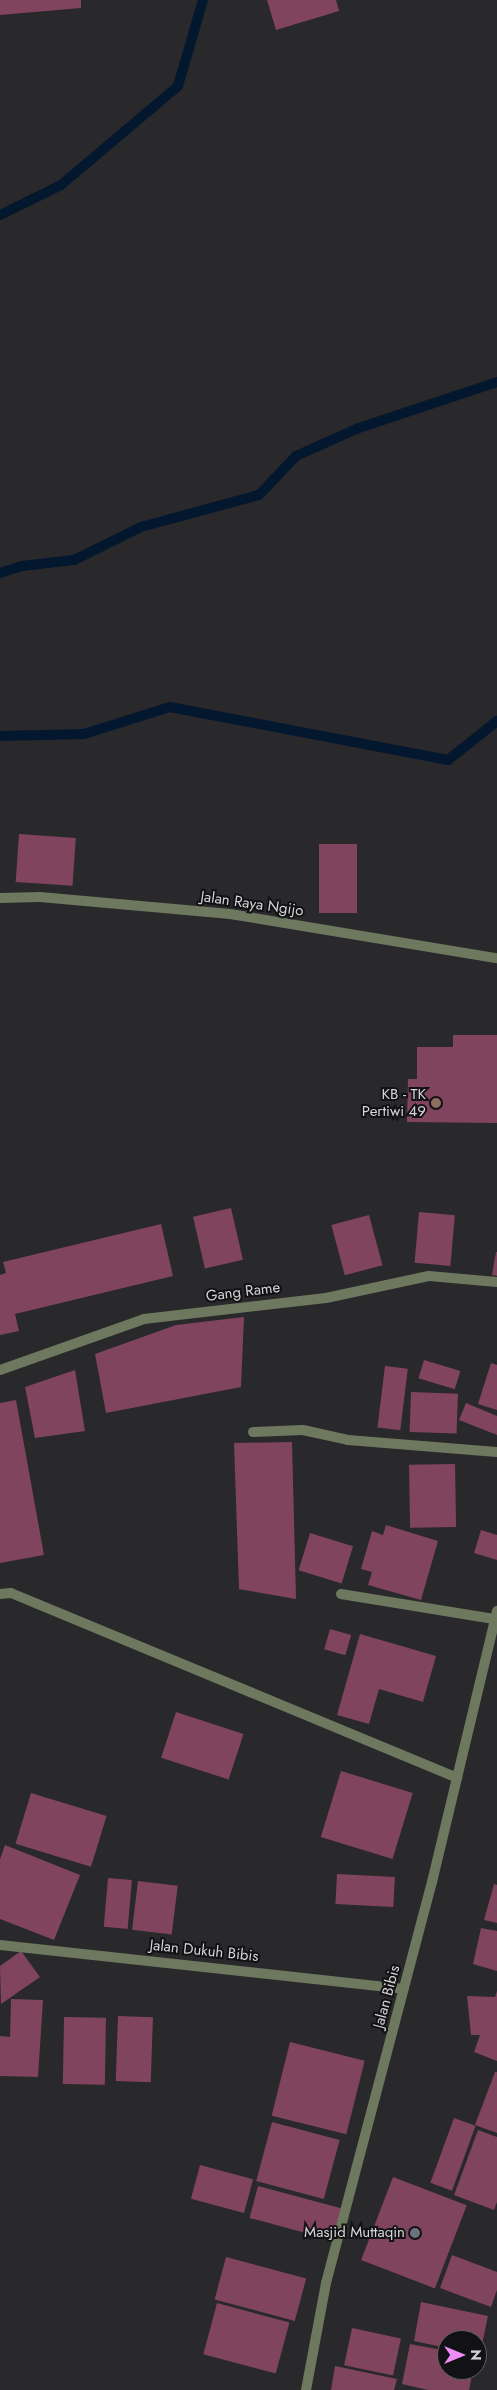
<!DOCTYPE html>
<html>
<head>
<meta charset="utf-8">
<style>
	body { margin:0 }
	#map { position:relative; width:497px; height:2390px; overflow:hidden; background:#29282b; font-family:Jost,sans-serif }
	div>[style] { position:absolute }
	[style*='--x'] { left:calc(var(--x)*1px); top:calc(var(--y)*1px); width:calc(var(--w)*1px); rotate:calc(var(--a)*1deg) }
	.stream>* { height:10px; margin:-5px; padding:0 5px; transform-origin:5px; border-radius:5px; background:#03172e }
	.building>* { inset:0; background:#80445e; transform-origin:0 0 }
	.minor>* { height:10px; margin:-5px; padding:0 5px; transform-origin:5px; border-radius:5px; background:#6d785f }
	.dots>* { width:14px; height:14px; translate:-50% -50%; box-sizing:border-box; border:2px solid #121113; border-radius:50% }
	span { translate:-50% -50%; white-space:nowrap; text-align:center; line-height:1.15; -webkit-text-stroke:4px #121113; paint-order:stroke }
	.street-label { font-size:15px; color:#d5d5d7 }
	.poi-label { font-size:15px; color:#d5d5d7 }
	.right { translate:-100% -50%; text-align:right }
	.north { position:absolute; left:437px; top:2330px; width:50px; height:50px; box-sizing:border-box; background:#121113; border:1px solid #605f61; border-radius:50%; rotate:90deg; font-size:14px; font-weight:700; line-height:20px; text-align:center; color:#d5d5d7 }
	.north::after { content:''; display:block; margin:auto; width:18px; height:22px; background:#ee8cf8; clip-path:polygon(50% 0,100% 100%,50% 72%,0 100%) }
</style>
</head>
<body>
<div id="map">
	<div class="stream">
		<i style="--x:0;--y:215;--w:68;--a:-26.2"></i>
		<i style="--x:61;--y:185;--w:153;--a:-40.2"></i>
		<i style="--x:178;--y:86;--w:90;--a:-73.8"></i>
		<i style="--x:0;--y:573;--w:23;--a:-18"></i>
		<i style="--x:22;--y:566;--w:52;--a:-6.6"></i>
		<i style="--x:74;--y:560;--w:75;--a:-26.2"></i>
		<i style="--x:141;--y:527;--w:122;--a:-15.2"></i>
		<i style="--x:259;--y:495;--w:54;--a:-46.5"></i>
		<i style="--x:296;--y:456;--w:66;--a:-24.2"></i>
		<i style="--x:356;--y:429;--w:149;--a:-18.4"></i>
		<i style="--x:0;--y:736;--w:84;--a:-1.4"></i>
		<i style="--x:84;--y:734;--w:90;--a:-17.4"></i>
		<i style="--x:170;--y:707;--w:283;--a:10.8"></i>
		<i style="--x:448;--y:760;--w:63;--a:-38.5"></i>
	</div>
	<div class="building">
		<i style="clip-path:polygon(0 0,81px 0,81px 8px,0 15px)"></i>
		<i style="clip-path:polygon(267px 0,336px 0,339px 11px,276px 30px)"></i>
		<i style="left:19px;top:834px;width:57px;height:48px;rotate:4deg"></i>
		<i style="left:319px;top:844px;width:38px;height:69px"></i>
		<i style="clip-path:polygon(453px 1035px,497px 1035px,497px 1123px,407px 1122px,408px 1079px,417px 1079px,417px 1047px,453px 1047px)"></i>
		<i style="left:231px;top:1208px;width:53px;height:39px;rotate:77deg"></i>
		<i style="left:419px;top:1212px;width:36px;height:51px;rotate:5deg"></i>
		<i style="left:369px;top:1215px;width:52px;height:39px;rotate:75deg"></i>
		<i style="clip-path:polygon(161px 1224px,173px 1276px,15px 1314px,19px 1331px,0 1335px,0 1275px,6px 1273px,3px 1262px)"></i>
		<i style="clip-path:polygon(496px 1252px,497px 1252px,497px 1276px,492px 1275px)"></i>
		<i style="clip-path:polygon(244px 1317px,241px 1387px,106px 1413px,95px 1354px,176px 1325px)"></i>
		<i style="left:424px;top:1360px;width:38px;height:19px;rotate:17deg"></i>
		<i style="clip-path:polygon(491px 1363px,497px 1365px,497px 1410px,478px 1404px)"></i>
		<i style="left:385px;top:1366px;width:23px;height:62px;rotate:7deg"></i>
		<i style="clip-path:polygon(75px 1370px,85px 1431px,35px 1438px,25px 1387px)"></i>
		<i style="left:411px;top:1392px;width:47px;height:40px;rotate:2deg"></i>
		<i style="clip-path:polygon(16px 1400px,44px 1555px,0 1563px,0 1403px)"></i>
		<i style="clip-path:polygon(466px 1403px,497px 1416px,497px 1435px,459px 1420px)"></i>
		<i style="clip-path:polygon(292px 1442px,295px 1560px,296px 1599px,239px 1589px,234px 1443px)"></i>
		<i style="left:455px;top:1464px;width:63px;height:46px;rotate:89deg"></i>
		<i style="clip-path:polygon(386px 1525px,438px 1541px,421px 1600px,368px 1585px,372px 1572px,361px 1569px,372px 1531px,383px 1535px)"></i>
		<i style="clip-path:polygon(481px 1530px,497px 1535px,497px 1560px,474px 1553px)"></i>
		<i style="left:310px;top:1533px;width:45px;height:39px;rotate:17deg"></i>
		<i style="left:330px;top:1629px;width:22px;height:21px;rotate:16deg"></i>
		<i style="clip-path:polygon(360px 1634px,436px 1656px,423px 1702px,379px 1689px,369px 1724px,337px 1715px)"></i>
		<i style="left:176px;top:1712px;width:71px;height:48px;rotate:18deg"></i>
		<i style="left:341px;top:1771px;width:75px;height:69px;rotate:17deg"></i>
		<i style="left:31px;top:1793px;width:79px;height:53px;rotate:17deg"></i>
		<i style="clip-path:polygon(5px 1845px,80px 1875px,54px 1940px,0 1919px,0 1859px)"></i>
		<i style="left:337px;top:1874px;width:58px;height:30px;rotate:3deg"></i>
		<i style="left:108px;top:1878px;width:24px;height:49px;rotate:5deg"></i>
		<i style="left:138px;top:1881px;width:40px;height:49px;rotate:7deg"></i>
		<i style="clip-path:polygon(494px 1884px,497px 1885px,497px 1923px,484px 1920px)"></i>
		<i style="clip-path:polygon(481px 1928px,497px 1931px,497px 1971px,473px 1964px)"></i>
		<i style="clip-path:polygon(21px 1951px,40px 1977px,1px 2004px,0 1966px)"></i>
		<i style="clip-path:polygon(497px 1991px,497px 2061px,474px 2052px,480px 2035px,471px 2035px,467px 1996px,495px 1997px)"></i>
		<i style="clip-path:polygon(11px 1999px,43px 2000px,38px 2077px,0 2076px,0 2036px,10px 2037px)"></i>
		<i style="left:118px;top:2016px;width:35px;height:65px;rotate:2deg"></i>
		<i style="left:64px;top:2017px;width:42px;height:67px;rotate:1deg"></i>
		<i style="left:290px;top:2042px;width:77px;height:76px;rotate:14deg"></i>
		<i style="clip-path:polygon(495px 2072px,497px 2072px,497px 2133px,475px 2125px)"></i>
		<i style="left:454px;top:2118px;width:23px;height:69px;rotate:20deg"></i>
		<i style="left:272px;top:2122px;width:70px;height:61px;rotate:15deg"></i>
		<i style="clip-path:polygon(478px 2130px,497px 2137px,497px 2202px,494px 2210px,454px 2195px)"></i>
		<i style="left:200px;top:2165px;width:55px;height:35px;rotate:15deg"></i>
		<i style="left:393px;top:2177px;width:79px;height:89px;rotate:21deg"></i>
		<i style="left:258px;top:2186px;width:86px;height:33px;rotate:15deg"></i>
		<i style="clip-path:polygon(452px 2255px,497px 2272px,497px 2290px,491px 2307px,440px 2288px)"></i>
		<i style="left:226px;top:2257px;width:83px;height:44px;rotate:15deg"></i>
		<i style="clip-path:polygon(421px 2302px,488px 2316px,480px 2354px,477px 2354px,477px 2340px,447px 2340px,447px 2348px,414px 2341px)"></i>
		<i style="left:217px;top:2303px;width:75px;height:53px;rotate:15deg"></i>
		<i style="left:352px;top:2328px;width:50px;height:38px;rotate:12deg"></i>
		<i style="clip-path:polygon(410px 2344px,447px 2351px,447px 2370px,473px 2370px,469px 2390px,428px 2390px,402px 2384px)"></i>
		<i style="clip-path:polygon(335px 2366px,397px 2379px,394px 2390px,331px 2390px)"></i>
	</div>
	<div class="minor">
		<i style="--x:0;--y:898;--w:40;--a:-1.4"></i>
		<i style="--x:40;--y:897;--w:191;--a:5.1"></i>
		<i style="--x:230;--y:914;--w:271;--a:9.4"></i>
		<i style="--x:0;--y:1370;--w:153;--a:-19.5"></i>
		<i style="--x:144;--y:1319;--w:183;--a:-6.6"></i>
		<i style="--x:326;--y:1298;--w:105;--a:-12.1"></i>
		<i style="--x:429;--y:1276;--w:68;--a:5"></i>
		<i style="--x:253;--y:1432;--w:50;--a:-2.3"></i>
		<i style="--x:303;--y:1430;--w:46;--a:12.5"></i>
		<i style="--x:348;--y:1440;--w:149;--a:4.6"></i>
		<i style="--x:0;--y:1594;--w:11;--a:-5"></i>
		<i style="--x:11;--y:1593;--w:483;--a:22.5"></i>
		<i style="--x:341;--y:1594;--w:155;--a:9.3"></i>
		<i style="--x:0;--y:1945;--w:406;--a:6.2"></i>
		<i style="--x:306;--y:2390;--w:109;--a:-79.4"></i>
		<i style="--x:326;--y:2283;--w:415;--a:-75.2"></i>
		<i style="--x:432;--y:1882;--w:279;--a:-76.5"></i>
	</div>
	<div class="dots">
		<i style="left:436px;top:1103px;background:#8d6e63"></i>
		<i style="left:415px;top:2233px;background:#6b7280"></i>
	</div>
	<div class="street-label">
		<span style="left:252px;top:904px;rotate:8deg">Jalan Raya Ngijo</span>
		<span style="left:243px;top:1292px;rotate:-7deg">Gang Rame</span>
		<span style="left:204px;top:1951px;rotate:6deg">Jalan Dukuh Bibis</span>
		<span style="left:387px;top:1997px;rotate:-75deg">Jalan Bibis</span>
	</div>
	<div class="poi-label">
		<span class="right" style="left:426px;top:1103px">KB - TK<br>Pertiwi 49</span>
		<span class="right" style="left:405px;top:2233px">Masjid Muttaqin</span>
	</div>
	<div class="north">N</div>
</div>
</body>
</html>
